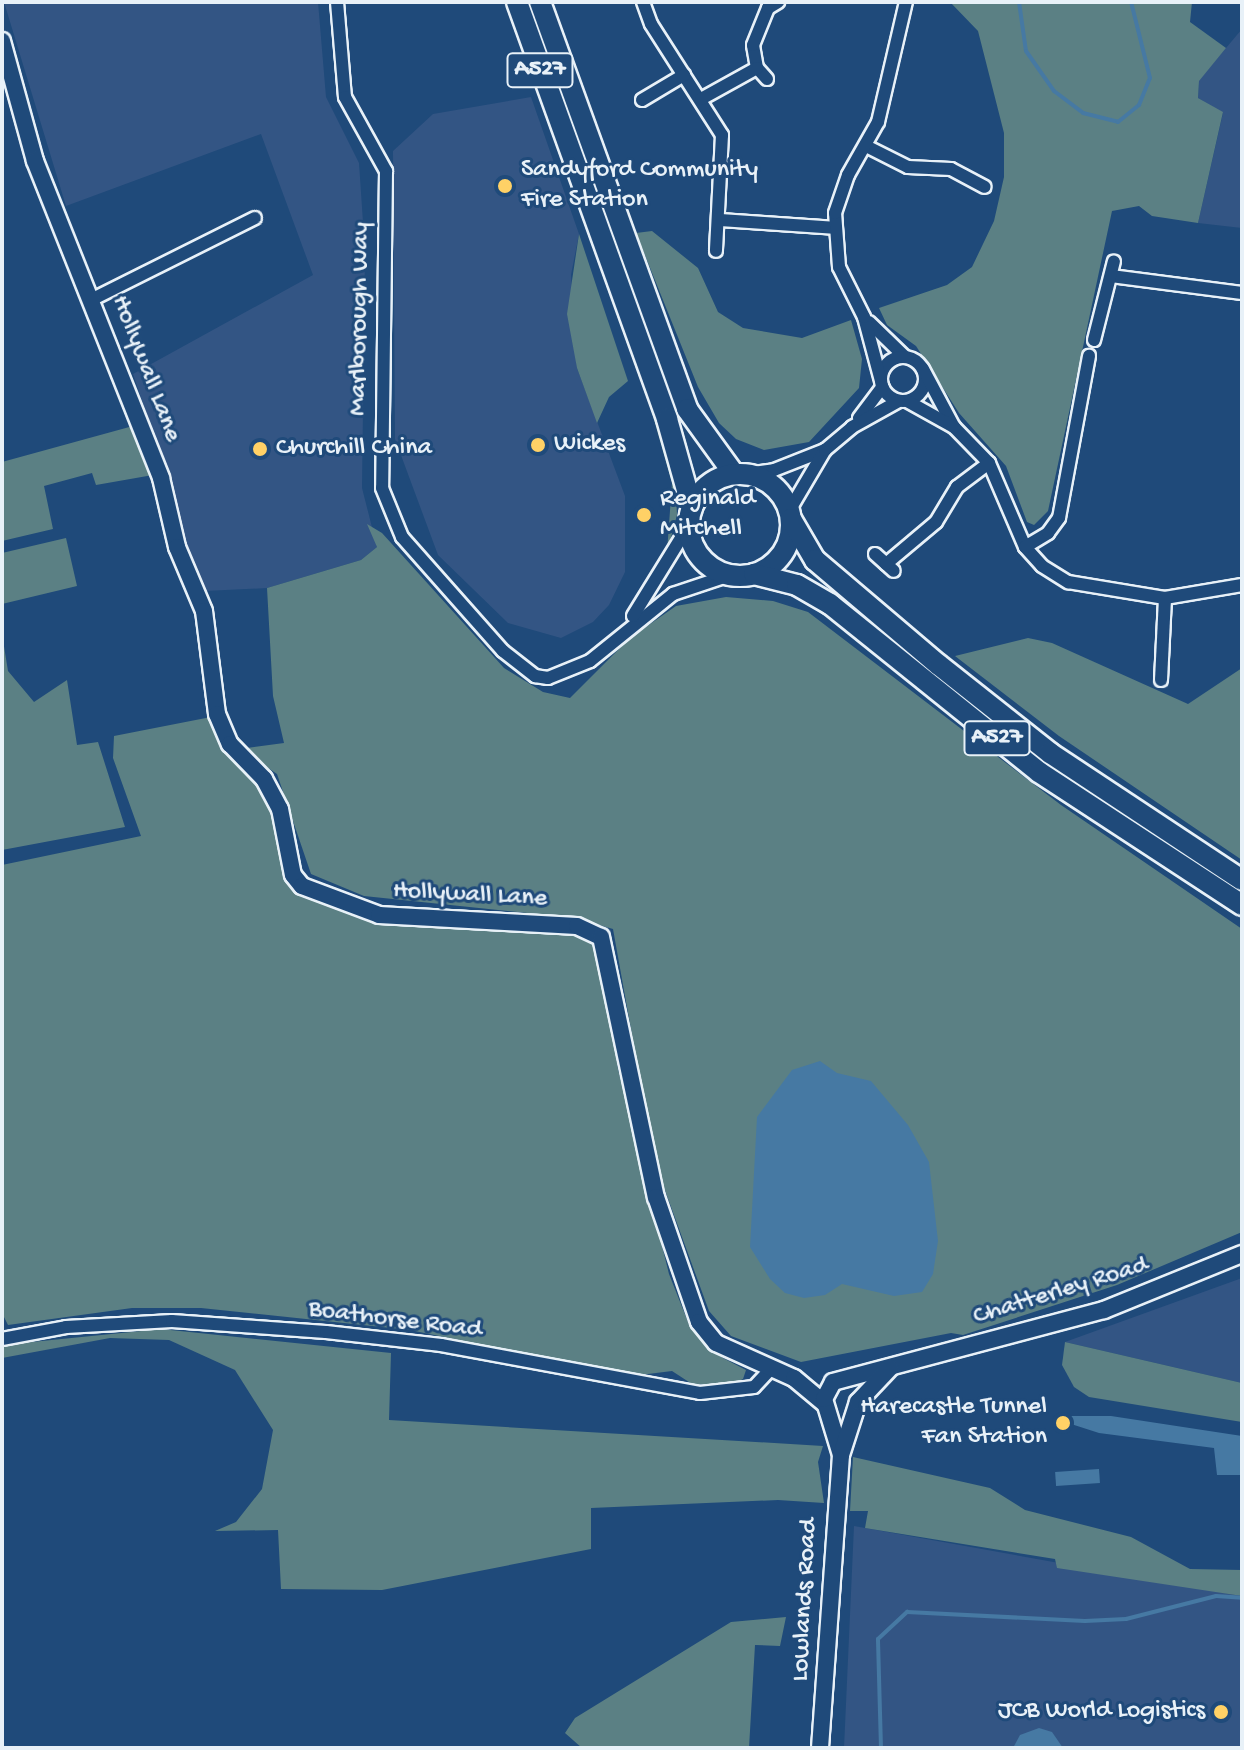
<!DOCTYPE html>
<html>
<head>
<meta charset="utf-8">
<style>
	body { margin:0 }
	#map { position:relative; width:1244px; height:1750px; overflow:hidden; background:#1f4a7a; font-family:"Gochi Hand",sans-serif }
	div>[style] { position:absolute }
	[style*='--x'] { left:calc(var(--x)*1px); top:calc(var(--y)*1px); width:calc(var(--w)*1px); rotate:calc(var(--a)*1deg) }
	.built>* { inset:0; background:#335584 }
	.green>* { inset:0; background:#5b8084 }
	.water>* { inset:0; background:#4679a3; transform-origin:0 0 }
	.stream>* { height:4px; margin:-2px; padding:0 2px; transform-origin:2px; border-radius:2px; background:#4679a3 }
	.roads { filter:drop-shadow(2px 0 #e8f1f8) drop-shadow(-2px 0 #e8f1f8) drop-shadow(0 2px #e8f1f8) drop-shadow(0 -2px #e8f1f8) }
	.minor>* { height:12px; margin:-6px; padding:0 6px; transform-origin:6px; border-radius:6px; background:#1f4a7a }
	.minor>.ring { margin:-6px; padding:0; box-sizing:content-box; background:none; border:12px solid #1f4a7a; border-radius:50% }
	.tertiary>* { height:16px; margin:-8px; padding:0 8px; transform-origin:8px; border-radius:8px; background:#1f4a7a }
	.primary>* { height:20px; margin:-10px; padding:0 10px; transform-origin:10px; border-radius:10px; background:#1f4a7a }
	.primary>.ring { margin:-10px; padding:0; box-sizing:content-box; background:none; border:20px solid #1f4a7a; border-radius:50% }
	.dots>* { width:22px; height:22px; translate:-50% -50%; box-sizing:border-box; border:4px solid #1f4a7a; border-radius:50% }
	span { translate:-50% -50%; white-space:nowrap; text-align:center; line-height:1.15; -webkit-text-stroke:6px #1f4a7a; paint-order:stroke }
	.shield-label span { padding:2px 6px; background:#1f4a7a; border:2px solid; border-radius:6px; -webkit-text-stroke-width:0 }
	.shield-label { font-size:24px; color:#e8f1f8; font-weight:700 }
	.poi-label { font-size:26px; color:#e8f1f8 }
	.left { translate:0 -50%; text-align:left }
	.right { translate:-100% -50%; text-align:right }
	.street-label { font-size:26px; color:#e8f1f8 }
	.frame { position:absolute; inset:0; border:4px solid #e8f1f8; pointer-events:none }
</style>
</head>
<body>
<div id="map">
	<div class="built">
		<i style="clip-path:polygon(4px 2px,318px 2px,326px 97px,359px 163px,365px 252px,362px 488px,377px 547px,361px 560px,267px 588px,205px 591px,184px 549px,167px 475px,133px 374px,313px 275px,261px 134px,66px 206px)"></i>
		<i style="clip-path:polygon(1242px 29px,1242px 228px,1198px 223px,1223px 113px,1198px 98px,1199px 80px)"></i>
		<i style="clip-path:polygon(531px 97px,579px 234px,571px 275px,577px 368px,625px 496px,625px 572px,609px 605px,593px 622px,561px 638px,508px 623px,438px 555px,395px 439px,393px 151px,433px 114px)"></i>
		<i style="clip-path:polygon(1242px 1278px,1242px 1383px,1065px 1342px)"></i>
		<i style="clip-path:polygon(854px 1526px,1242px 1596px,1242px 1748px,844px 1748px)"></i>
	</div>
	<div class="green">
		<i style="clip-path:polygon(950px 2px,1192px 2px,1190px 22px,1226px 48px,1199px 81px,1198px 98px,1223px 112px,1198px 223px,1152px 216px,1139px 206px,1112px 211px,1048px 511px,1034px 525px,1027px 522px,1006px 466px,959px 413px,916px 346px,887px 325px,879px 308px,947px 285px,972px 267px,994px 221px,1004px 177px,1004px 133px,978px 31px)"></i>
		<i style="clip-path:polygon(652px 231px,698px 268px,718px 312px,743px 328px,802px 338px,851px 320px,862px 359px,859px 388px,809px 442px,764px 450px,736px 439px,719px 423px,698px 387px,636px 233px)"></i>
		<i style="clip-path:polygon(579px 234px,628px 381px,609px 397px,597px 423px,577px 368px,567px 314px)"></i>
		<i style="clip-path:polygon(634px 350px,660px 417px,675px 475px,677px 515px,667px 552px,672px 483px)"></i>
		<i style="clip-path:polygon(133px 426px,153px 475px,96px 485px,92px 473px,44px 486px,53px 529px,2px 541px,2px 462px)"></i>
		<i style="clip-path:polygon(367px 524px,382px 533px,504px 668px,543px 692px,570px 698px,630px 638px,676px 606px,726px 597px,773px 601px,808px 612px,1061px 805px,1242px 929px,1242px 1232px,1117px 1285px,963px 1335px,951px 1333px,801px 1362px,731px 1336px,709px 1311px,655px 1163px,613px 929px,575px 918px,364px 896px,311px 874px,277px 774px,240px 749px,284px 743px,273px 696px,267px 588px,361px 560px,377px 547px)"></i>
		<i style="clip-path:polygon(66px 538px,77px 586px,2px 604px,2px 553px)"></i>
		<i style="clip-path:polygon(2px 634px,8px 671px,34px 702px,67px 680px,77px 745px,98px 742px,125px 827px,2px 850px)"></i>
		<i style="clip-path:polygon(1028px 638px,1052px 643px,1188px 704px,1242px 668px,1242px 860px,1059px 736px,955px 656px)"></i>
		<i style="clip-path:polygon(211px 717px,218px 738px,261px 786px,275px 816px,288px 882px,358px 914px,398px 925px,585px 935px,601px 949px,618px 1069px,669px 1274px,690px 1327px,723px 1358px,746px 1370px,743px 1379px,731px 1385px,692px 1384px,672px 1371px,632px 1376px,410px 1330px,201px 1308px,132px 1308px,8px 1325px,2px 1313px,2px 865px,141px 836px,113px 758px,114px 736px)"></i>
		<i style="clip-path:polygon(161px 1329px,391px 1353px,389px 1420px,823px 1446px,818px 1462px,824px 1503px,778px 1500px,591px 1508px,591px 1549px,382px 1590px,281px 1589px,278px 1530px,215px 1531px,236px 1522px,262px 1489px,273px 1430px,235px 1370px,169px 1340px,110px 1338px,2px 1358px,2px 1345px)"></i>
		<i style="clip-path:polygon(1065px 1342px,1242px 1383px,1242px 1422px,1089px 1397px,1074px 1387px,1062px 1365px)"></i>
		<i style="clip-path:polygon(853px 1457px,990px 1488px,1025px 1510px,1131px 1537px,1190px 1569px,1242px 1570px,1242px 1596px,1057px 1568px,1055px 1559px,865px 1528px,868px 1511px,850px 1511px)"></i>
		<i style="clip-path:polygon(786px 1617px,780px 1646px,755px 1645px,749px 1748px,582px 1748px,565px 1733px,575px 1718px,731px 1622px)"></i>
	</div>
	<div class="water">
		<i style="clip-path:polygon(820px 1061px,837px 1073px,871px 1081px,908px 1125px,929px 1162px,938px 1241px,933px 1274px,922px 1292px,894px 1296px,842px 1284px,825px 1295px,804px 1298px,785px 1293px,770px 1279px,750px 1247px,757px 1117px,792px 1070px)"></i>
		<i style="clip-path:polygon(1068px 1416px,1111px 1416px,1242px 1436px,1242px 1475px,1217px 1475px,1214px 1448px,1099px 1433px,1068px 1423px)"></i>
		<i style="left:1099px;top:1469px;width:14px;height:44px;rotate:86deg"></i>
		<i style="clip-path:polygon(1039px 1728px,1052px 1732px,1063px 1748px,1013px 1748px,1020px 1735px)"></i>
	</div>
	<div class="stream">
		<i style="--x:1019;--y:2;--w:49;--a:81.9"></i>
		<i style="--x:1026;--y:51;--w:49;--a:55"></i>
		<i style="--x:1054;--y:91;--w:36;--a:37"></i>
		<i style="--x:1083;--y:113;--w:36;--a:14"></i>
		<i style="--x:1118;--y:122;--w:27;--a:-39"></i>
		<i style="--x:1139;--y:105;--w:29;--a:-68"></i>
		<i style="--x:1150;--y:78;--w:78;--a:-104"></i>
		<i style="--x:881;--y:1748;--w:109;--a:-91.6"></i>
		<i style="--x:878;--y:1639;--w:40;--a:-43"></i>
		<i style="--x:907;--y:1612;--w:178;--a:2.9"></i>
		<i style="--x:1085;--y:1621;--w:41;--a:-2.8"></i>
		<i style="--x:1126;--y:1619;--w:93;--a:-14.3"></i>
		<i style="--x:1216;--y:1596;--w:26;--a:4"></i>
	</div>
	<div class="roads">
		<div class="minor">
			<i style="--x:337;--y:2;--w:95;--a:85.2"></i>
			<i style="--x:345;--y:97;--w:85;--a:61"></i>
			<i style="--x:386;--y:171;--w:317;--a:90.7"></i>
			<i style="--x:382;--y:488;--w:53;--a:67.8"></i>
			<i style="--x:402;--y:537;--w:152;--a:48.5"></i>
			<i style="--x:503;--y:651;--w:41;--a:38"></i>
			<i style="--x:535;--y:676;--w:13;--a:9"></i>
			<i style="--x:548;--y:678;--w:45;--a:-22"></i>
			<i style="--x:590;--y:661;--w:107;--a:-38.9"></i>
			<i style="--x:673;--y:594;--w:60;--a:-18.4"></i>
			<i style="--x:643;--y:2;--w:23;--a:70"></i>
			<i style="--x:651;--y:24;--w:132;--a:57.4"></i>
			<i style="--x:722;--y:135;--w:116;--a:93"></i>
			<i style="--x:767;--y:79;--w:15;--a:-132"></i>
			<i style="--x:757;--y:68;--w:23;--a:-100"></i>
			<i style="--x:753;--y:45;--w:40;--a:-68"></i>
			<i style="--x:768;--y:8;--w:12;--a:-31"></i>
			<i style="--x:701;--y:99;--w:64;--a:-29"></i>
			<i style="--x:642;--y:100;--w:49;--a:-30.8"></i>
			<i style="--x:866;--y:146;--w:47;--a:26.6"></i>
			<i style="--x:908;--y:167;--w:43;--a:2.7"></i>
			<i style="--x:951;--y:169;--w:38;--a:28"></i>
			<i style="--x:719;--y:220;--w:116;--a:3.9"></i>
			<i style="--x:1111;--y:276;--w:132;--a:7.4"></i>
			<i style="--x:93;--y:299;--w:181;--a:-26.6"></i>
			<i style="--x:869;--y:322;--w:49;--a:44.2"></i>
			<i style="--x:1094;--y:340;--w:81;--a:-75.8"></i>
			<i class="ring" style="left:881px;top:357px;width:32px;height:32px"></i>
			<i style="--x:923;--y:369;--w:66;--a:61.9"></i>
			<i style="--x:954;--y:427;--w:50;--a:45.8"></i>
			<i style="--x:989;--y:463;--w:91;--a:66.8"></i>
			<i style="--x:1025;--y:547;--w:25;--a:48"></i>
			<i style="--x:1042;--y:566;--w:31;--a:32"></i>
			<i style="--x:1068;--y:582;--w:98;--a:9.4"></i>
			<i style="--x:1165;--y:598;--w:78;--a:-9.6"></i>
			<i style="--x:881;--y:381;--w:66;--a:-104.9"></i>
			<i style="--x:864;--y:317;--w:56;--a:-116.6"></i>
			<i style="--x:839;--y:267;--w:54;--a:-94.2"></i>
			<i style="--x:835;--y:213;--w:40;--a:-71.1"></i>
			<i style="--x:848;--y:175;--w:61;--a:-60.5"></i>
			<i style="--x:878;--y:122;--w:123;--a:-76.9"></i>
			<i style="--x:907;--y:401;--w:54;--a:29"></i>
			<i style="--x:859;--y:418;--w:39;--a:-53"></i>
			<i style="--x:746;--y:474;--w:28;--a:-8"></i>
			<i style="--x:774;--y:470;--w:55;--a:-21.4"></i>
			<i style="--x:789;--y:511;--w:71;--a:-59.5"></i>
			<i style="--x:825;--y:450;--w:35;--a:-40"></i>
			<i style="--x:852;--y:427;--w:54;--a:-29"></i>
			<i style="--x:1025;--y:547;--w:27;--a:-31"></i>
			<i style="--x:1048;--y:533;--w:19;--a:-54"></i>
			<i style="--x:1059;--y:518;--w:165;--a:-79.5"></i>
			<i style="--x:875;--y:554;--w:25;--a:42"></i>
			<i style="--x:886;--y:564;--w:65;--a:-40"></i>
			<i style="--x:936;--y:522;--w:41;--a:-59"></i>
			<i style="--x:957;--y:487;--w:40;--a:-37"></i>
			<i style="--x:633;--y:616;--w:107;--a:-58.4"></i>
			<i style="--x:1161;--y:680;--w:82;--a:-87.2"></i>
			<i style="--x:2;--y:1339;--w:65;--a:-10.6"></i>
			<i style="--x:66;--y:1327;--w:106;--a:-3.2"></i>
			<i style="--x:172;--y:1321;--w:154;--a:4.1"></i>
			<i style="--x:326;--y:1332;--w:116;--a:6.4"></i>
			<i style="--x:441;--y:1345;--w:263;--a:10.5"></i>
			<i style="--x:700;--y:1393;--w:54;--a:-6.3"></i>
			<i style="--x:754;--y:1387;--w:26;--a:-47"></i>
		</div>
		<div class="tertiary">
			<i style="--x:2;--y:41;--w:124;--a:74.6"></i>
			<i style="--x:35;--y:161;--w:341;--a:68.3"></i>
			<i style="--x:161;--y:478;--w:71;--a:76.9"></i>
			<i style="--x:177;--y:547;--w:69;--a:67.1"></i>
			<i style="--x:204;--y:611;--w:104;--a:82.8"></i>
			<i style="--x:217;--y:714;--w:33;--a:67"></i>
			<i style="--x:230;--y:744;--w:49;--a:45.8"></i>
			<i style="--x:264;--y:779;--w:34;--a:62"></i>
			<i style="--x:280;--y:809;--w:67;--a:78.9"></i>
			<i style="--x:293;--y:875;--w:14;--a:51"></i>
			<i style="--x:302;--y:886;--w:82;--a:20.6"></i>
			<i style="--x:379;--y:915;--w:198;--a:3.2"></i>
			<i style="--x:577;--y:926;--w:26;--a:25"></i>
			<i style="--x:601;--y:937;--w:266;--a:78.1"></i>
			<i style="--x:656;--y:1197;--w:132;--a:71"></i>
			<i style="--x:699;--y:1322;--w:27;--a:51"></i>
			<i style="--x:716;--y:1343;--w:85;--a:24.2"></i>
			<i style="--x:794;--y:1378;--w:40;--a:40"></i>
			<i style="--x:841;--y:1455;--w:59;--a:-106.9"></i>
			<i style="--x:824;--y:1399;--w:19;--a:-62"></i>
			<i style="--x:833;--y:1382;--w:280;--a:-14.9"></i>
			<i style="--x:1104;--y:1310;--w:149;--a:-22.1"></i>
			<i style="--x:820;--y:1748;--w:294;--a:-85.9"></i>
			<i style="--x:841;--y:1455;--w:56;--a:-72.2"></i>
			<i style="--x:858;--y:1402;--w:47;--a:-46.7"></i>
		</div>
		<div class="primary">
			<i style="--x:517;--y:2;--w:443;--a:70.2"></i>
			<i style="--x:667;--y:419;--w:92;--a:74.3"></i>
			<i style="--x:540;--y:2;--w:433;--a:70.1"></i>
			<i style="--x:687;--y:409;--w:80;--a:54.1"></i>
			<i class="ring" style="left:689px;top:474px;width:82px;height:82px"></i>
			<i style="--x:791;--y:519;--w:48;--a:59.7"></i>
			<i style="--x:815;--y:560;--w:162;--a:40.3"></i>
			<i style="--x:939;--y:665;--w:142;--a:38.4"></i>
			<i style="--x:1050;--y:753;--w:230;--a:33.5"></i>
			<i style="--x:754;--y:574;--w:44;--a:14.3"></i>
			<i style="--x:797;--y:585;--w:38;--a:30"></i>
			<i style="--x:830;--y:604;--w:268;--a:38.8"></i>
			<i style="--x:1039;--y:772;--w:243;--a:33.2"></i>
		</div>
	</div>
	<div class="dots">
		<i style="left:505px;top:186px;background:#ffd166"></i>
		<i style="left:538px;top:445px;background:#ffd166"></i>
		<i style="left:260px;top:449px;background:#ffd166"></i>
		<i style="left:644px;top:515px;background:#ffd166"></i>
		<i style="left:1063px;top:1423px;background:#ffd166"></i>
		<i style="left:1221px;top:1712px;background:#ffd166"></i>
	</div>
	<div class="shield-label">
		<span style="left:540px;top:70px">A527</span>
		<span style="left:997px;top:738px">A527</span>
	</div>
	<div class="poi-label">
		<span class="left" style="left:521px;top:186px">Sandyford Community<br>Fire Station</span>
		<span class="left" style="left:554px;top:445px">Wickes</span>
		<span class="left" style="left:276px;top:449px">Churchill China</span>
		<span class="left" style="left:660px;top:515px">Reginald<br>Mitchell</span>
		<span class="right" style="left:1047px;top:1423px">Harecastle Tunnel<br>Fan Station</span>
		<span class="right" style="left:1205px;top:1712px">JCB World Logistics</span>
	</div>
	<div class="street-label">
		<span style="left:361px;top:319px;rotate:-89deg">Marlborough Way</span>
		<span style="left:145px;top:369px;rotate:69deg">Hollywall Lane</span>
		<span style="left:470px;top:896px;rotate:3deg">Hollywall Lane</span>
		<span style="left:1061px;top:1292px;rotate:-17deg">Chatterley Road</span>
		<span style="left:395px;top:1321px;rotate:7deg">Boathorse Road</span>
		<span style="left:806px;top:1600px;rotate:-87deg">Lowlands Road</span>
	</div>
	<div class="frame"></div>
</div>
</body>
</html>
